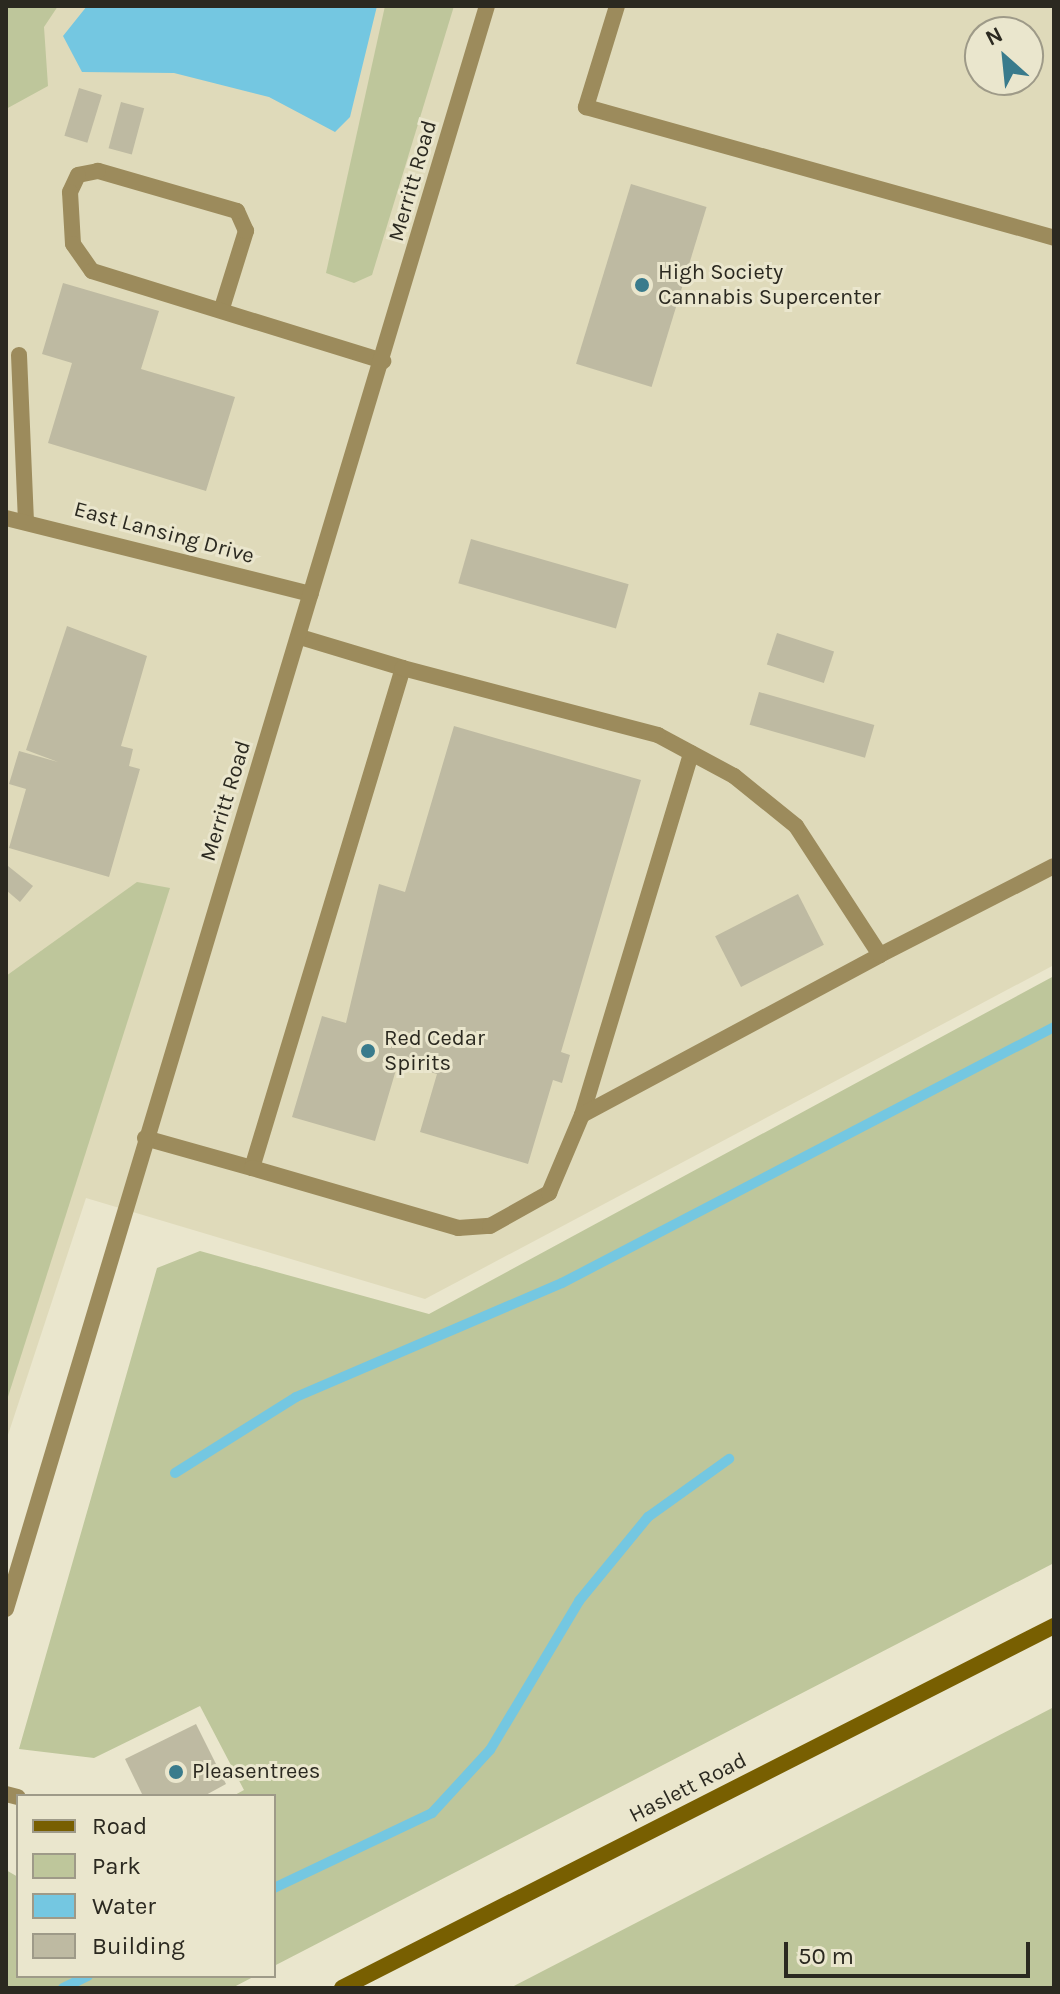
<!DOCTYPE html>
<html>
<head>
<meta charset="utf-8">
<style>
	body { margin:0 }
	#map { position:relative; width:1060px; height:1994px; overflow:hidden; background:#eae6cd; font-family:Karla,sans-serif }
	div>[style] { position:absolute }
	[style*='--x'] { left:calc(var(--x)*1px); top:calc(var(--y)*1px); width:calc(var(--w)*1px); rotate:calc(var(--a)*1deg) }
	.built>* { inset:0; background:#dfdaba }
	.green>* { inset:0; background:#bec69b }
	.water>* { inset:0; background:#74c7e1 }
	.stream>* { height:10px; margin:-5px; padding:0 5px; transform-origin:5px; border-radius:5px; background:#74c7e1 }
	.building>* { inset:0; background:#bebaa2; transform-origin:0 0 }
	.lane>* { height:16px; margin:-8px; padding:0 8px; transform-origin:8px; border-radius:8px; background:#9c8b5c }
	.street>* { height:16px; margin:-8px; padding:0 8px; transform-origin:8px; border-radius:8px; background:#9c8b5c }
	.secondary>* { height:16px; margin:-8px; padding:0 8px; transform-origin:8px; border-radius:8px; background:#785f01 }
	.dots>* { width:22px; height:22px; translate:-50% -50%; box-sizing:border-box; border:4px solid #eae6cd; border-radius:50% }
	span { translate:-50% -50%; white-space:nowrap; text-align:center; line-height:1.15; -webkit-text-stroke:6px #eae6cd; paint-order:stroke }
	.street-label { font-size:22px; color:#2b2920 }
	.poi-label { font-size:22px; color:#2b2920 }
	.left { translate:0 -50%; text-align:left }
	.frame { position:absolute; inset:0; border:8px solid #2b2920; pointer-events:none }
	.legend { position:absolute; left:16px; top:1794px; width:260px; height:184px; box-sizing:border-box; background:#eae6cd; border:2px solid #9e9a88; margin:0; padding:10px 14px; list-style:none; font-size:24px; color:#2b2920 }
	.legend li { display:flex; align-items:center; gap:16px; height:40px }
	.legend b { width:40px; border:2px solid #9e9a88 }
	.north { position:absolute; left:964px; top:16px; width:80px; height:80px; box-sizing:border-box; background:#eae6cd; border:2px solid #9e9a88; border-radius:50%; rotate:333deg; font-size:22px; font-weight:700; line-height:32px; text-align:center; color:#2b2920 }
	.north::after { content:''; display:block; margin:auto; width:28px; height:36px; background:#397b8c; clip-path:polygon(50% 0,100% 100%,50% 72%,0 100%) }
	.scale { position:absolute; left:784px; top:1942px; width:246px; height:36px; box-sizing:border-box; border:4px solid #2b2920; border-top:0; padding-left:10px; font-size:24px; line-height:28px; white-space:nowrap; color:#2b2920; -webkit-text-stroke:6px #eae6cd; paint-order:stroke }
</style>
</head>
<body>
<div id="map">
	<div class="built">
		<i style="clip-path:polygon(evenodd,6px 6px,1054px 6px,1054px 965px,425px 1299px,86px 1198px,6px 1441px,6px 6px,980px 32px,1028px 32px,1028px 80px,980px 80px,980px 32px)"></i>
	</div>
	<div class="green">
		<i style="clip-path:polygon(6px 6px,58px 6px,44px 27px,48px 86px,6px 109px)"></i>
		<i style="clip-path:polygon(385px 6px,454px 6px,372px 275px,354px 283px,326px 273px)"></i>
		<i style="clip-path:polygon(137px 882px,170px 888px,6px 1403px,6px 976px)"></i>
		<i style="clip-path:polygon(1054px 976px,1054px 1563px,274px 1966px,274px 1796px,233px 1796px,244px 1790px,200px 1706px,94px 1758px,19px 1749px,157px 1268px,200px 1251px,429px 1314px)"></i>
		<i style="clip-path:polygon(1054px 1707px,1054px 1988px,510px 1988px)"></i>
		<i style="clip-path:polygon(6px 1870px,18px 1877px,18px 1976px,255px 1976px,232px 1988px,6px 1988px)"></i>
	</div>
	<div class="water">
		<i style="clip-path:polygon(87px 6px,377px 6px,350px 117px,335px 132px,269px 97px,174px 73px,82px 72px,63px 36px)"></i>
	</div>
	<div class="stream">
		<i style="--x:175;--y:1473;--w:143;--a:-32.1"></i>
		<i style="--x:296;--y:1397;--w:289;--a:-23.2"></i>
		<i style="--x:562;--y:1283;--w:555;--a:-27.49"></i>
		<i style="--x:274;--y:1888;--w:175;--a:-25.4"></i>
		<i style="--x:432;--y:1813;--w:86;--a:-47.4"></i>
		<i style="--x:490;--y:1750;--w:174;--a:-59.1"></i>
		<i style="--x:579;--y:1601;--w:109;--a:-50.6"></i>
		<i style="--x:648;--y:1517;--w:100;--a:-35.6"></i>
		<i style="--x:63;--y:1988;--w:28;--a:-26"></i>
	</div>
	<div class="building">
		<i style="left:79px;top:88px;width:24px;height:50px;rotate:17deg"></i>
		<i style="left:121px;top:102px;width:24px;height:48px;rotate:15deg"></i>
		<i style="left:631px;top:184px;width:79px;height:188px;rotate:17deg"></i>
		<i style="clip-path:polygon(63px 283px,159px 311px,141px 369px,235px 397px,206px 491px,48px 443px,72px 363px,42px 354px)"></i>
		<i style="left:471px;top:539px;width:164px;height:46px;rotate:16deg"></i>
		<i style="clip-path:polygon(67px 626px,147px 656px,121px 746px,133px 749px,129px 766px,140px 769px,109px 877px,9px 848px,26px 789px,9px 784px,19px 751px,58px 762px,26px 750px)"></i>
		<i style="left:777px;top:633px;width:60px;height:33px;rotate:18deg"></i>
		<i style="left:759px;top:692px;width:120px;height:34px;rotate:16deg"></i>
		<i style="clip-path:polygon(454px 726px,641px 780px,561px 1052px,570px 1055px,562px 1083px,553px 1080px,528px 1164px,420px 1132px,437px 1074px,398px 1063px,375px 1141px,292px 1117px,322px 1016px,346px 1023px,379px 884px,405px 892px)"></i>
		<i style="clip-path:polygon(8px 866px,33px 886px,20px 902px,6px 890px)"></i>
		<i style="left:798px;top:894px;width:57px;height:93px;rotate:63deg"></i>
		<i style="clip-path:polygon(196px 1724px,226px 1784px,204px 1796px,143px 1796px,125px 1759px)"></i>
	</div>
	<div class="lane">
		<i style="--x:617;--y:6;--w:106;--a:107.1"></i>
		<i style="--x:586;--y:107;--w:486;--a:15.6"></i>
		<i style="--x:222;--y:308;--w:81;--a:-72.7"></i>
		<i style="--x:246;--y:231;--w:22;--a:-114"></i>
		<i style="--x:237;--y:211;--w:145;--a:-163.9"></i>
		<i style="--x:98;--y:171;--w:20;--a:169"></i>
		<i style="--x:78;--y:175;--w:19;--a:115"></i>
		<i style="--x:70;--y:192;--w:52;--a:86.7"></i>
		<i style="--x:73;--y:244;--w:33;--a:55"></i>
		<i style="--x:92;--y:271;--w:305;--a:17.2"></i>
		<i style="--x:19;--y:355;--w:165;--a:87.6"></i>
		<i style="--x:880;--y:955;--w:195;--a:-27.1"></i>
		<i style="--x:582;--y:1115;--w:378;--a:-73.2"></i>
		<i style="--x:145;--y:1138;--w:111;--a:15.7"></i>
		<i style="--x:252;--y:1168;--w:522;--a:-73.2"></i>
		<i style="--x:403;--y:668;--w:108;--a:-163.2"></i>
		<i style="--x:252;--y:1168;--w:215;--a:16.2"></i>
		<i style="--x:458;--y:1228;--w:32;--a:-4"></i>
		<i style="--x:490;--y:1226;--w:68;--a:-29.2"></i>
		<i style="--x:549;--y:1193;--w:85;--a:-67.1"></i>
		<i style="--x:582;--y:1115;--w:338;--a:-28.2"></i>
		<i style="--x:880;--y:955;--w:154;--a:-123.1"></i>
		<i style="--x:796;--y:826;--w:80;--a:-141.1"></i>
		<i style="--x:734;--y:776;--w:86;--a:-151.7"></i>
		<i style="--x:658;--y:735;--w:264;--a:-165.3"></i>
		<i style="--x:6;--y:1794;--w:12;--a:14"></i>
	</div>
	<div class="street">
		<i style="--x:6;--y:518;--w:314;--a:14"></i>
		<i style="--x:6;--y:1609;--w:1674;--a:-73.3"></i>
	</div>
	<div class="secondary">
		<i style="--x:342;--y:1988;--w:799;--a:-26.95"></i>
	</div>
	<div class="dots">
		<i style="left:642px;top:285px;background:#397b8c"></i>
		<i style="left:368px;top:1051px;background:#397b8c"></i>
		<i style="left:176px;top:1772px;background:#397b8c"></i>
	</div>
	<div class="street-label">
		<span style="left:413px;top:181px;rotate:-74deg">Merritt Road</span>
		<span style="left:164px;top:533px;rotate:15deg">East Lansing Drive</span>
		<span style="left:226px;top:801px;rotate:-73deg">Merritt Road</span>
		<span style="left:688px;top:1788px;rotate:-27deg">Haslett Road</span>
	</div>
	<div class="poi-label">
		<span class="left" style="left:658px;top:285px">High Society<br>Cannabis Supercenter</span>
		<span class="left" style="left:384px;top:1051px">Red Cedar<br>Spirits</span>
		<span class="left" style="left:192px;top:1772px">Pleasentrees</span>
	</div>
	<div class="frame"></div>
	<ul class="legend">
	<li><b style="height:10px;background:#785f01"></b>Road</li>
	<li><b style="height:22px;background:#bec69b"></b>Park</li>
	<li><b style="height:22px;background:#74c7e1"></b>Water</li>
	<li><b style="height:22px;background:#bebaa2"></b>Building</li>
	</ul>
	<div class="north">N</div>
	<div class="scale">50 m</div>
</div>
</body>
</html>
